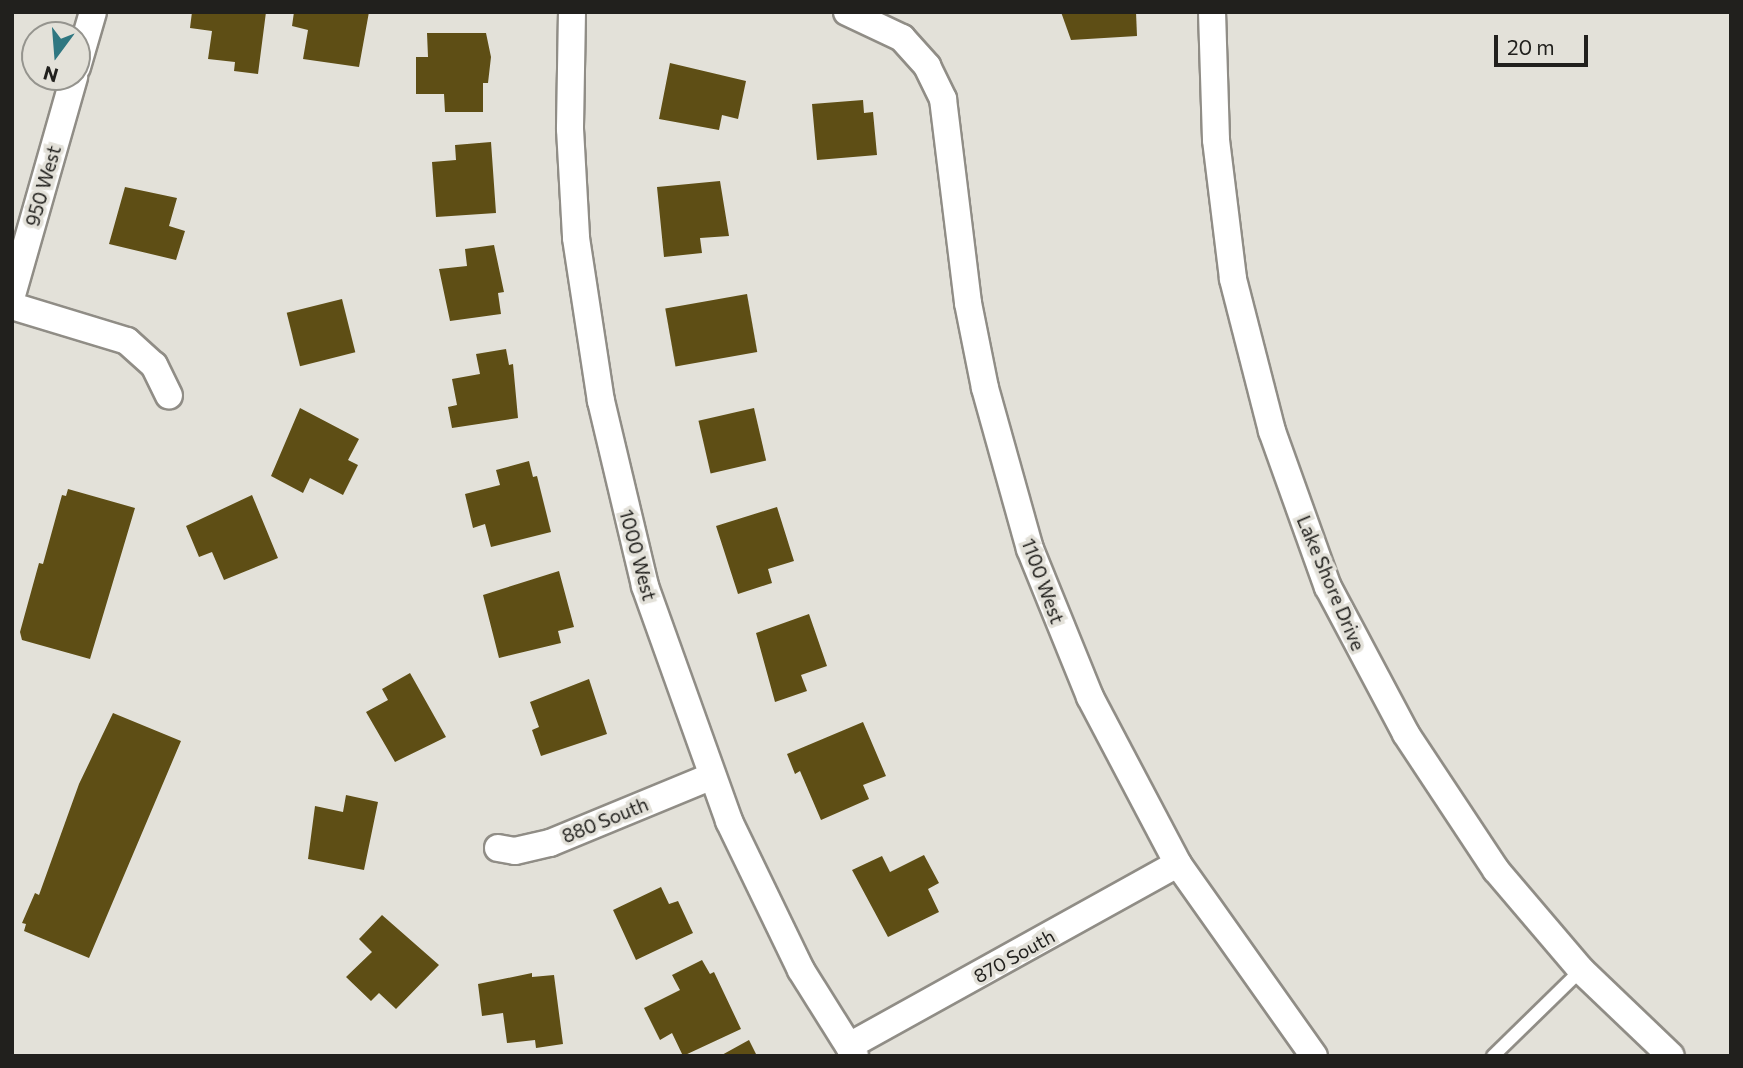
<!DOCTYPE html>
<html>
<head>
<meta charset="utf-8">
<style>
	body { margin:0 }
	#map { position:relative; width:1743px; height:1068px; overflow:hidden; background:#e3e1d9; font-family:Commissioner,sans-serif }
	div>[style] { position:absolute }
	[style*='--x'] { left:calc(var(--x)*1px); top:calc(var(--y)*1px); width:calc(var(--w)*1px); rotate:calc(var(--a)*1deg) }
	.building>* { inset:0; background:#5e4e15; transform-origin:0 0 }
	.roads { filter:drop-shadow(2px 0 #908d86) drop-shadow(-2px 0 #908d86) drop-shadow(0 2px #908d86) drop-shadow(0 -2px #908d86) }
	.lane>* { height:12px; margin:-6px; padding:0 6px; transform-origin:6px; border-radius:6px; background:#fff }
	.street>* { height:26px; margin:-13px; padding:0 13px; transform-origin:13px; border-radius:13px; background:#fff }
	span { translate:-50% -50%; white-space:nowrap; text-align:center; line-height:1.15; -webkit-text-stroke:7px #e3e1d9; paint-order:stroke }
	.street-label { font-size:19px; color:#21201d }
	.frame { position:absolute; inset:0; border:14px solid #21201d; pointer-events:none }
	.north { position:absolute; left:21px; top:21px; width:70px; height:70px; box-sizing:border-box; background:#e3e1d9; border:2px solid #95948e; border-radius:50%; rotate:196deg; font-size:19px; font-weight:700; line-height:28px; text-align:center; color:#21201d }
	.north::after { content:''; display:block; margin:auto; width:24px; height:32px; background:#2f7781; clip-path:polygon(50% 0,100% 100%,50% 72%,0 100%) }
	.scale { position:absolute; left:1494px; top:35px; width:94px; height:32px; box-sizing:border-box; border:4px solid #21201d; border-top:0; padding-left:9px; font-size:21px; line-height:24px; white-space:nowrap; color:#21201d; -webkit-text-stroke:5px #e3e1d9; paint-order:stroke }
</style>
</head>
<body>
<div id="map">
	<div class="building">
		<i style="clip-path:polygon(192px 12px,266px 12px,258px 74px,234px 71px,235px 62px,208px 59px,212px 31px,190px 28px)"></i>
		<i style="clip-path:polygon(294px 12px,369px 12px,359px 67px,303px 59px,308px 30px,292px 26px)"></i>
		<i style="clip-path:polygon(1061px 12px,1136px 12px,1137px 36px,1071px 40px)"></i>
		<i style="clip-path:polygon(427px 33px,486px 33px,491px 57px,488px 83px,483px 83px,483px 112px,445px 112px,444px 94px,416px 94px,416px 57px,428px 57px)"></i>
		<i style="clip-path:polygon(670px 63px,746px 81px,738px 119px,722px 115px,719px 130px,659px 119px)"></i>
		<i style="clip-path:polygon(863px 100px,864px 113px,873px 112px,877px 155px,817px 160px,812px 104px)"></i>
		<i style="clip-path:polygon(491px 142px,496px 213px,436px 217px,432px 162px,456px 160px,455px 145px)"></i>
		<i style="clip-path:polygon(720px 181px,729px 236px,700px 238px,702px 253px,664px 257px,657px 187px)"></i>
		<i style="clip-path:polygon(125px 187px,177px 198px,169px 226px,185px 231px,176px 260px,109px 244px)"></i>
		<i style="clip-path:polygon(494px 245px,504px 292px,498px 293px,501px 314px,450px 321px,439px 269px,467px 266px,465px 249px)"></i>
		<i style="left:747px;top:294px;width:59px;height:83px;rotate:80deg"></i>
		<i style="left:342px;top:299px;width:55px;height:57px;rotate:76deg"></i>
		<i style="clip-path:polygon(506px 349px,509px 365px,513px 364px,518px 418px,452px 428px,448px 407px,457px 405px,452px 379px,480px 374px,476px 354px)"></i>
		<i style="clip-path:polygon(300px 408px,359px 439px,348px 460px,358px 465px,343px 495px,310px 478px,303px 493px,271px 476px)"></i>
		<i style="left:754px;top:408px;width:54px;height:57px;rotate:77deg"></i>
		<i style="clip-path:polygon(529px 461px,533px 477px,537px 476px,551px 532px,491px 547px,485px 524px,473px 528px,465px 494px,500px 485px,496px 470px)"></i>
		<i style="clip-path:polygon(68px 489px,135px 508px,90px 659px,22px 640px,20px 632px,39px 563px,43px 564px,62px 495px,66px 496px)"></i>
		<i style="clip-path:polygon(252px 495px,278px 558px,224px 580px,212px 552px,199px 557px,186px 526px)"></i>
		<i style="clip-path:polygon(777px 507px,794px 561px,768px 569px,772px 583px,738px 594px,716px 526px)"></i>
		<i style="clip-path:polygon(559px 571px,574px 627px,558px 631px,561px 643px,499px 658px,483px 595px)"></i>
		<i style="clip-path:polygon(809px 614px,827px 666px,801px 675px,807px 691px,775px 702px,756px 633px)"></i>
		<i style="clip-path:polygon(410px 673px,446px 737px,395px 762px,366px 712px,388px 700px,382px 689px)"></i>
		<i style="clip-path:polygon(589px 679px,607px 734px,541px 756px,532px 730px,539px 727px,530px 702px)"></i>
		<i style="clip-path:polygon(113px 713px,181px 741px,89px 958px,24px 931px,26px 924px,22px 923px,35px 893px,39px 895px,79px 784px)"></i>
		<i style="clip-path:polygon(863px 722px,886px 776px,863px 785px,869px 799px,821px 820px,800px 771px,795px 774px,787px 754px)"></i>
		<i style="clip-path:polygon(346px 795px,378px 802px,364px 870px,308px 859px,315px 806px,343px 812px)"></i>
		<i style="clip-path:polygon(924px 855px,939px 883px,928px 889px,939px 912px,888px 937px,852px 870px,882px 856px,890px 872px)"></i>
		<i style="clip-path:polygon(661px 887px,669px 904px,678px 901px,693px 933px,636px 960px,613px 910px)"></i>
		<i style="clip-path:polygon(382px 915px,439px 965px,396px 1009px,379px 993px,371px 1001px,346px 977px,372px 952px,359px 939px)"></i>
		<i style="clip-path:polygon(702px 960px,710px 974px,714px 972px,741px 1029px,683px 1056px,672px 1033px,660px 1040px,644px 1008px,680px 990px,672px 975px)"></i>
		<i style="clip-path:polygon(532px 973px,532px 977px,554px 975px,563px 1044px,536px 1048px,535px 1040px,507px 1043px,503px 1013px,482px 1016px,478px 984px)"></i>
		<i style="clip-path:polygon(749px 1040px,757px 1056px,720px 1056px)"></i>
	</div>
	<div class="roads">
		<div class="lane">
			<i style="--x:1493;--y:1056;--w:123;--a:-44.3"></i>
		</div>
		<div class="street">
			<i style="--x:572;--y:12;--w:117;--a:91"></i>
			<i style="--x:570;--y:129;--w:109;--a:86.8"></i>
			<i style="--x:576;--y:238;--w:165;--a:81.3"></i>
			<i style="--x:601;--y:401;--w:190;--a:76.6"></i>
			<i style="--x:645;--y:586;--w:250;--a:70.3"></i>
			<i style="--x:729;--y:821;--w:165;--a:64.2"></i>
			<i style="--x:801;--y:970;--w:102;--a:57.9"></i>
			<i style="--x:847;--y:12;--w:61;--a:25.3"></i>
			<i style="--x:902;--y:38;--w:38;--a:48"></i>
			<i style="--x:927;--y:66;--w:37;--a:64"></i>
			<i style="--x:943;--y:99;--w:206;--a:83"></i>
			<i style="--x:968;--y:303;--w:87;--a:78.7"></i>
			<i style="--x:985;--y:388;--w:167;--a:74.4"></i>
			<i style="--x:1030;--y:549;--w:160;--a:67.9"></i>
			<i style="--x:1090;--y:697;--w:189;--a:62.2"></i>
			<i style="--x:1178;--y:864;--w:235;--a:54.7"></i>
			<i style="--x:1212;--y:12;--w:128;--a:88.2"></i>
			<i style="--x:1216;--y:140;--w:140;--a:83"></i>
			<i style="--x:1233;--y:279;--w:157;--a:75.6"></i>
			<i style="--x:1272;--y:431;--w:166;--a:70.3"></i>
			<i style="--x:1328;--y:587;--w:166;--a:62"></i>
			<i style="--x:1406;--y:734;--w:163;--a:56.5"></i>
			<i style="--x:1496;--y:870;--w:131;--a:49.6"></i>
			<i style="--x:1581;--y:970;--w:124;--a:43.7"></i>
			<i style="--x:77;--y:67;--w:57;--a:-73.8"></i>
			<i style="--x:12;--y:295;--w:227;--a:-74.1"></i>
			<i style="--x:12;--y:306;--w:120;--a:16.9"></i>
			<i style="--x:127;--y:341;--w:36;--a:42"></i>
			<i style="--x:154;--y:365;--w:34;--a:64"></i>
			<i style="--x:498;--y:848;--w:17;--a:10"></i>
			<i style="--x:515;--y:851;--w:36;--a:-13"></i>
			<i style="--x:550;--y:843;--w:173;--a:-22.4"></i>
			<i style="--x:849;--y:1046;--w:376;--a:-29"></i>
		</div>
	</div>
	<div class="street-label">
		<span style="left:43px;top:186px;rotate:-74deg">950 West</span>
		<span style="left:638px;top:555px;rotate:75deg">1000 West</span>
		<span style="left:1043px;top:581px;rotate:70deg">1100 West</span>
		<span style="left:1331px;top:583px;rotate:67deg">Lake Shore Drive</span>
		<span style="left:605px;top:820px;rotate:-22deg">880 South</span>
		<span style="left:1014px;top:956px;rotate:-29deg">870 South</span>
	</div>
	<div class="frame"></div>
	<div class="north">N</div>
	<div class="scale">20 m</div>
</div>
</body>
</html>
